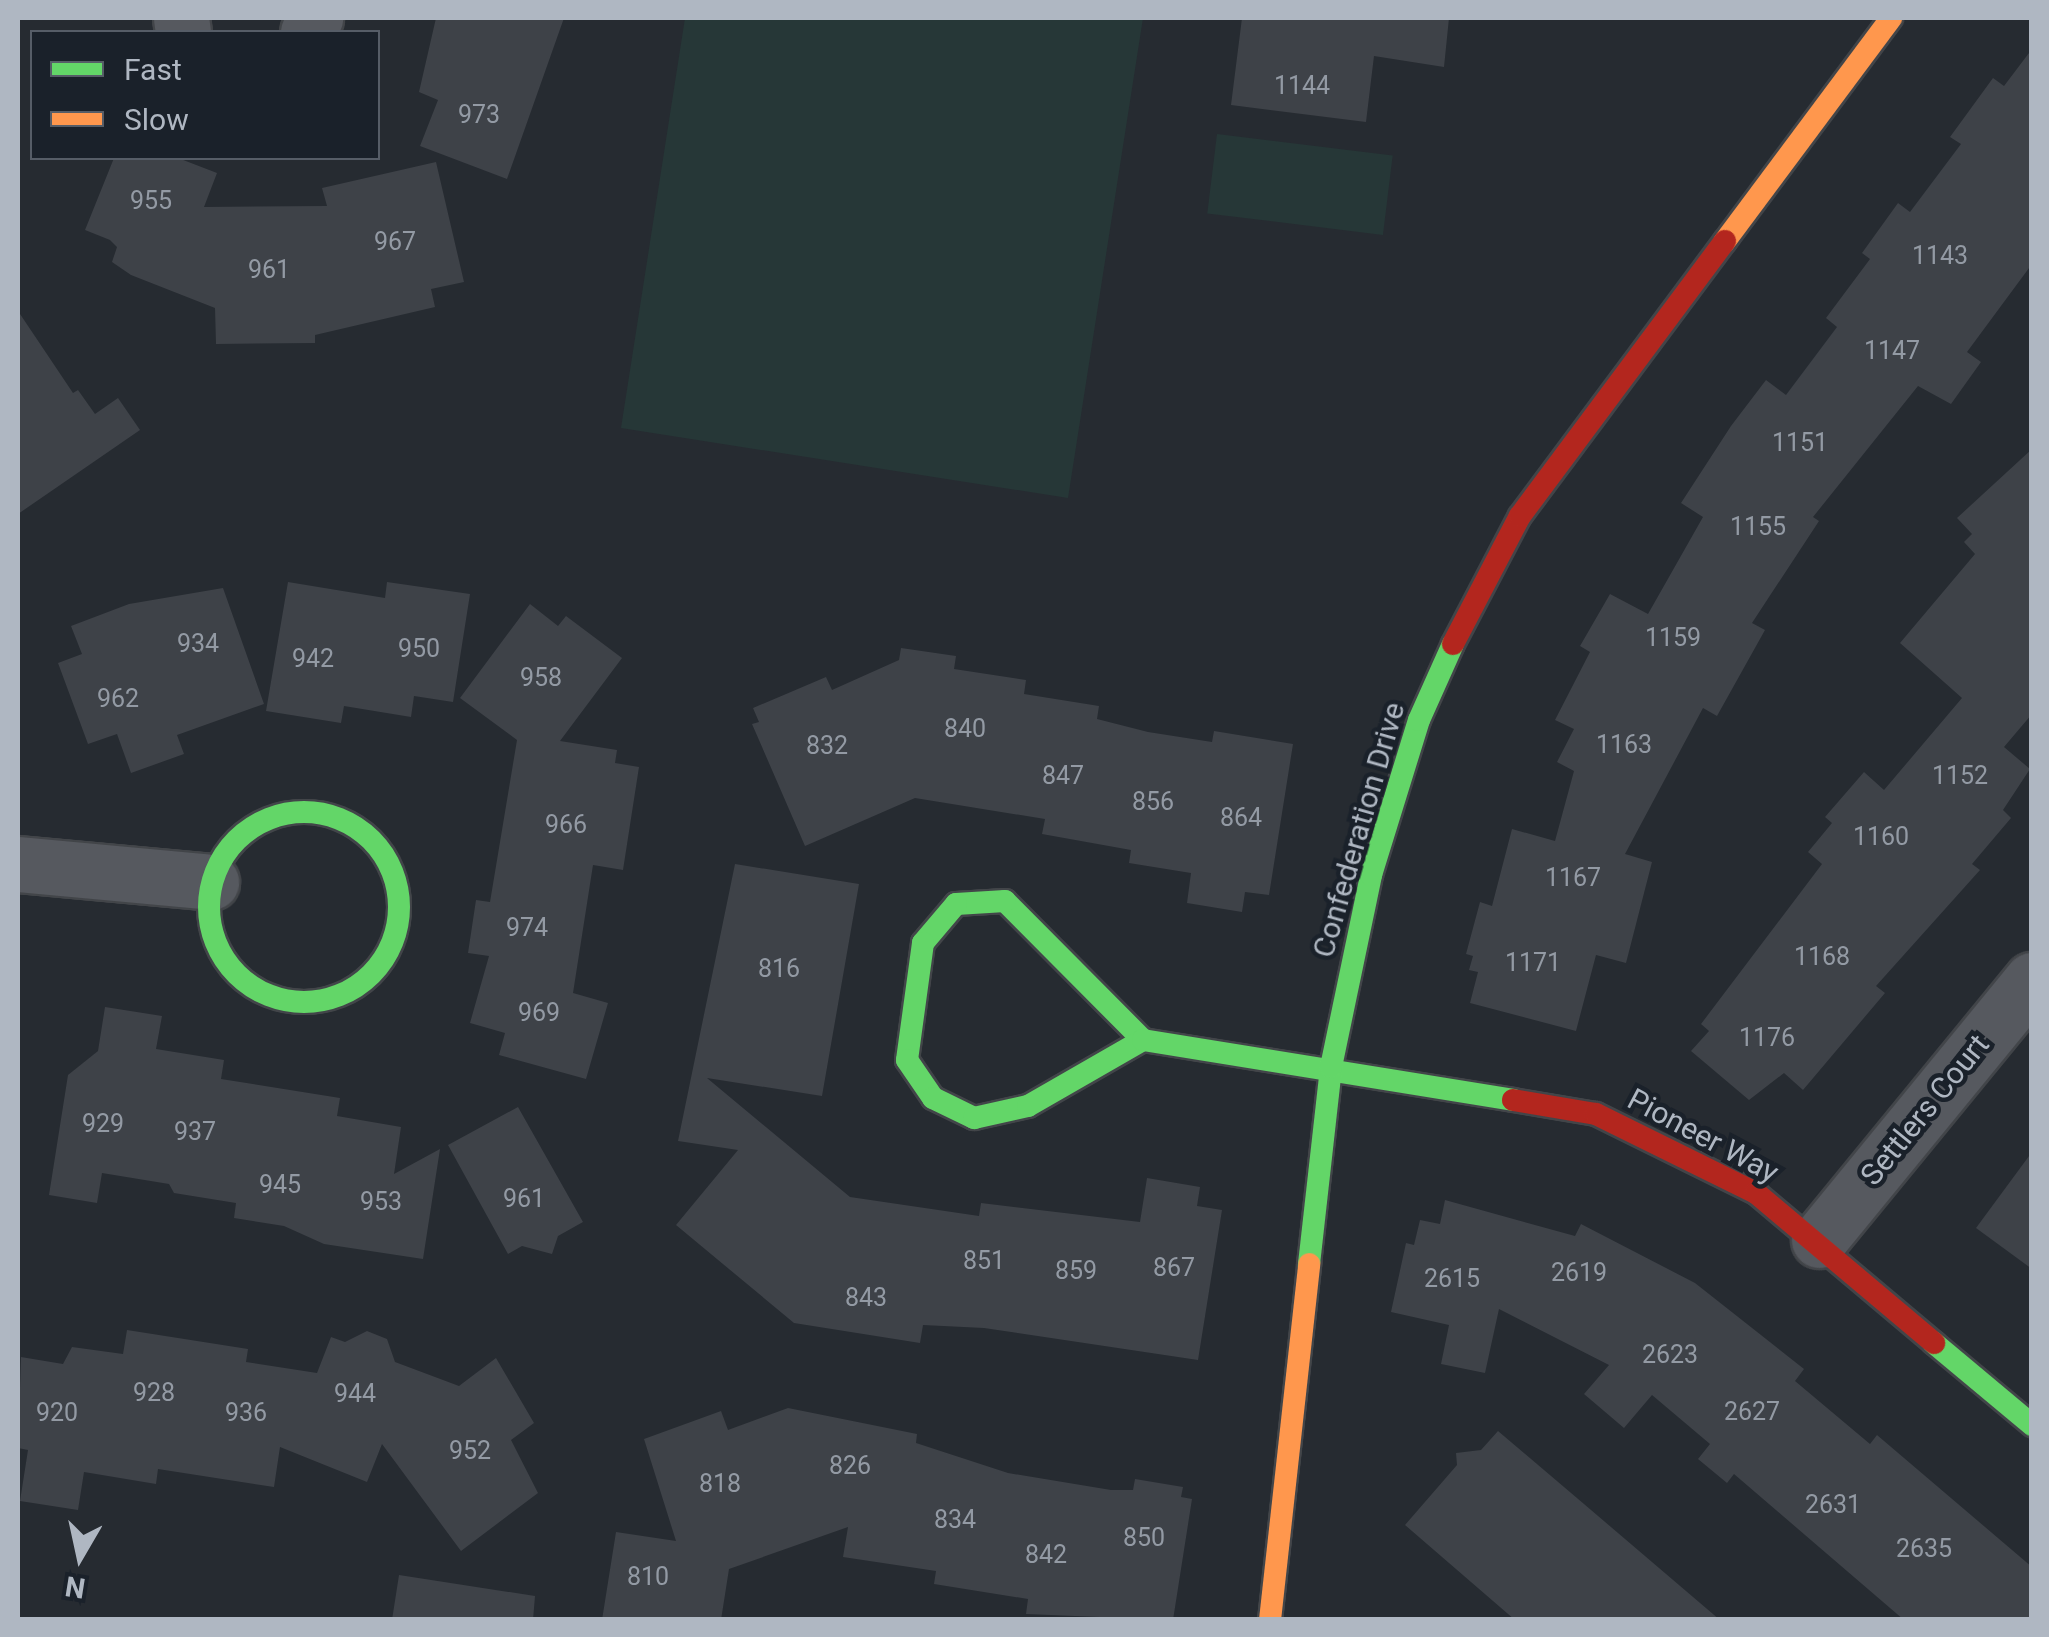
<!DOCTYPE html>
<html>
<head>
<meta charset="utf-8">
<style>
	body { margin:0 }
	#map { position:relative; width:2049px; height:1637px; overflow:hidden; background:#262b31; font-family:Roboto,sans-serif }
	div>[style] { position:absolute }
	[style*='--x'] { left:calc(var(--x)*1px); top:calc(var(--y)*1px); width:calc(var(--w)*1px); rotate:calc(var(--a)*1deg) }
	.green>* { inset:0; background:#263737; transform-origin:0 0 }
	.building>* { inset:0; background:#3e4248 }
	.roads { filter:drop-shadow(2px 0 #424549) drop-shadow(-2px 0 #424549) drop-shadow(0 2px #424549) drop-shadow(0 -2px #424549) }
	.street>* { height:55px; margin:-27.5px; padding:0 27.5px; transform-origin:27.5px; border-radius:27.5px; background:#56595f }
	.fast>* { height:22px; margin:-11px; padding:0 11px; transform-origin:11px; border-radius:11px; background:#63d668 }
	.fast>.ring { margin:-11px; padding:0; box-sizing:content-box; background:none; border:22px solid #63d668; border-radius:50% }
	.slow>* { height:22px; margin:-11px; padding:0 11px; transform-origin:11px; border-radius:11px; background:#ff974d }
	.jam>* { height:22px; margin:-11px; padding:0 11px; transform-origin:11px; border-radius:11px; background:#b3261e }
	span { translate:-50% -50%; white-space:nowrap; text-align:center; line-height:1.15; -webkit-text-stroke:9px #1a212a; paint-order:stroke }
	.number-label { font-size:25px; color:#939aa4 }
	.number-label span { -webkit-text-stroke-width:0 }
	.street-label { font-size:30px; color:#afb7c2 }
	.frame { position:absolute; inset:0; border:20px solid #afb7c2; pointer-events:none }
	.legend { position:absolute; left:30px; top:30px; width:350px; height:130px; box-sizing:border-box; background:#1a212a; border:2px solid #565d67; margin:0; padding:12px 18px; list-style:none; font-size:30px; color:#afb7c2 }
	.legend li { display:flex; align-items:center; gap:20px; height:50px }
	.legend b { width:50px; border:2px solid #565d67 }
	.north { position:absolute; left:30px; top:1507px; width:100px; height:100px; -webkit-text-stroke:8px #1a212a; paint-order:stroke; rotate:189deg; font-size:28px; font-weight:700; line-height:40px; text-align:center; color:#afb7c2 }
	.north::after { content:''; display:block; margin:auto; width:35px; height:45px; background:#afb7c2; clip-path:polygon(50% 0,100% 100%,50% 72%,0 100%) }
</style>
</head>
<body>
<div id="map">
	<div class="green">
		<i style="clip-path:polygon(685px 18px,1143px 18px,1068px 498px,621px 428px)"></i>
		<i style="left:1217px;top:134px;width:177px;height:80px;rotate:7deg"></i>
	</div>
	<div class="building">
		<i style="clip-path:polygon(436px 18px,564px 18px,507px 179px,420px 146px,438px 100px,419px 92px)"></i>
		<i style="clip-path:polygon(1242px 18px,1449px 18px,1444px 67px,1374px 56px,1366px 122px,1231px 105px)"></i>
		<i style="clip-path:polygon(2032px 49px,2032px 264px,1967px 352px,1981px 362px,1951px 404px,1918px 386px,1813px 517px,1819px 521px,1752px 623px,1765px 630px,1717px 716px,1703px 708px,1625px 854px,1652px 862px,1626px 963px,1596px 955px,1576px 1031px,1470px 1003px,1478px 972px,1469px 970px,1473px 956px,1466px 954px,1480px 902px,1492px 906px,1512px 829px,1555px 841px,1574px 771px,1557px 762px,1574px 729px,1555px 720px,1590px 652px,1580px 646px,1610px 594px,1648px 614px,1703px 517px,1681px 503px,1731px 426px,1766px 380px,1786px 395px,1837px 327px,1826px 318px,1870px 259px,1862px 253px,1898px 203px,1910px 212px,1961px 144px,1950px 137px,1993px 78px,2004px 86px)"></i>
		<i style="clip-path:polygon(114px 158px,178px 158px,217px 173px,204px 207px,327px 206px,322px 188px,436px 162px,464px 282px,431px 289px,435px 307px,315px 335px,315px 343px,216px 344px,215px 308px,131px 275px,112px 262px,117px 247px,110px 240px,85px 230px)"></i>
		<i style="clip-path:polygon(18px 311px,73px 393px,78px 390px,95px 414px,118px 398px,140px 430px,18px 514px)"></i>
		<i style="clip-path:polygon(2032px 449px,2032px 714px,2004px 747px,2030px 769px,2003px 810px,2011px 818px,1972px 864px,1980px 870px,1876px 986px,1885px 993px,1803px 1090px,1784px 1073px,1749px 1100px,1691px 1051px,1709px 1031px,1701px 1024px,1822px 864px,1808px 852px,1832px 823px,1825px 817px,1864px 772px,1884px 790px,1962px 698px,1900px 643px,1975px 554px,1964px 542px,1972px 534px,1957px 518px)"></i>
		<i style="clip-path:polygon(288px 582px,385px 598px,387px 582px,470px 594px,453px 702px,414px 696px,411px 717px,344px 706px,341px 723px,266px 711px)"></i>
		<i style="clip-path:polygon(223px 588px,264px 704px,177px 735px,184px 754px,131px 773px,117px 734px,88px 744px,58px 663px,82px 654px,71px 626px,129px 604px)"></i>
		<i style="clip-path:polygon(530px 604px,558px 626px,566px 616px,622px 658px,560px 741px,617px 750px,615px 763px,639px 767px,623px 870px,593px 865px,573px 993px,608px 1003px,586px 1079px,499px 1055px,505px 1033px,470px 1023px,489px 956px,468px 953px,476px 900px,490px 902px,517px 740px,460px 698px)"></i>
		<i style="clip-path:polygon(901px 648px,956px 656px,954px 669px,1026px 680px,1024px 694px,1099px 706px,1097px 719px,1148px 732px,1212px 742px,1214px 731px,1293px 744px,1269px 895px,1245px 892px,1242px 912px,1187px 903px,1191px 873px,1129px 863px,1131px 850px,1042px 834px,1045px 819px,915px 798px,805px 846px,752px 724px,759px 722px,753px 708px,826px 677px,832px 690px,899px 660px)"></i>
		<i style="clip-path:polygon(735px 864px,859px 884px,822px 1096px,707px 1078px,850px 1197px,979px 1216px,981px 1203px,1140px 1222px,1147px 1178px,1200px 1187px,1197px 1206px,1222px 1210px,1198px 1360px,984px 1328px,923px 1325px,920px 1343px,794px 1323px,676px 1225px,738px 1150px,678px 1141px)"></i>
		<i style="clip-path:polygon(105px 1007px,162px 1016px,156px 1049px,224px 1060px,221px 1079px,340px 1098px,337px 1116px,401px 1127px,394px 1174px,440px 1149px,423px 1259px,324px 1244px,284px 1226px,234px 1218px,236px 1203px,174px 1193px,169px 1184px,102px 1173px,97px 1203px,49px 1195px,68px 1075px,98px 1051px)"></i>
		<i style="clip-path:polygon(518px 1107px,583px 1222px,558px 1236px,552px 1254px,522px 1246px,508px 1254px,448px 1145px)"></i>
		<i style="clip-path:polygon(2032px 1152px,2032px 1269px,1976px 1228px)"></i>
		<i style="clip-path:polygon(1445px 1200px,1575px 1236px,1581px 1224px,1695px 1283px,1804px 1369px,1795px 1381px,1870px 1444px,1877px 1435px,2032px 1567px,2032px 1620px,1904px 1620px,1734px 1474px,1727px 1483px,1698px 1459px,1710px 1444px,1652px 1395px,1624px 1428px,1584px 1394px,1609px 1365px,1499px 1309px,1485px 1373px,1441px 1364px,1449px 1325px,1391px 1312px,1406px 1243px,1414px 1245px,1420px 1220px,1440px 1224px)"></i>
		<i style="clip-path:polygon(127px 1330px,248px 1349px,246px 1362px,317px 1373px,331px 1337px,345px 1342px,367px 1331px,387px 1339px,395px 1362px,459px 1386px,496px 1358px,534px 1423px,511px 1440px,538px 1493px,461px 1551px,382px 1444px,367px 1482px,280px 1447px,274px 1487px,158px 1469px,156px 1484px,84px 1472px,78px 1510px,20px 1501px,28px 1450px,18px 1448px,21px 1357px,63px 1364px,72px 1347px,123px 1354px)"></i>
		<i style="clip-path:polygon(788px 1408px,917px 1434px,916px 1443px,1008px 1473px,1111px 1490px,1133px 1490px,1135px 1479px,1183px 1487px,1181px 1497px,1192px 1499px,1173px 1620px,1026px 1614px,1028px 1599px,934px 1584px,936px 1571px,843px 1557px,848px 1527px,729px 1569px,721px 1620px,602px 1620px,616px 1532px,676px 1541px,644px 1439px,721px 1411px,728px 1430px)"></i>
		<i style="clip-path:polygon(1498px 1431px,1584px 1504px,1720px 1620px,1515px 1620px,1405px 1525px,1457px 1465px,1456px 1453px,1481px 1450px)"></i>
		<i style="clip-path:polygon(399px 1575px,535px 1596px,533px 1620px,392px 1620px)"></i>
	</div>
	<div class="roads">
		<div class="street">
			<i style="--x:181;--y:18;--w:14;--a:82"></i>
			<i style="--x:308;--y:32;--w:16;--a:-63"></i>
			<i style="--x:18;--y:864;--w:194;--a:5.3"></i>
			<i style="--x:1819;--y:1240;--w:336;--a:-50.7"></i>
		</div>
		<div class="fast">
			<i class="ring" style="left:209px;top:812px;width:168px;height:168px"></i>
			<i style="--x:1143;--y:1040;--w:196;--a:-134.8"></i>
			<i style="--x:1005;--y:901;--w:49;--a:176.5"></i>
			<i style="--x:956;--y:904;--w:51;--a:130.2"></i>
			<i style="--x:923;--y:943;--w:118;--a:97.8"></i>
			<i style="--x:907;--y:1060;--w:46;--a:55.6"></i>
			<i style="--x:933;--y:1098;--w:46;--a:26"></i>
			<i style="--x:974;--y:1118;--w:55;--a:-12.5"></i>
			<i style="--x:1028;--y:1106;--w:133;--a:-29.9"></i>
			<i style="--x:1143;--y:1040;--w:375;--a:9.2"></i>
			<i style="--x:1309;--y:1264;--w:198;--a:-83.6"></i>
			<i style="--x:1331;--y:1067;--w:196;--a:-78.2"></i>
			<i style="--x:1371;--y:875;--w:162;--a:-72.8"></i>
			<i style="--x:1419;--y:720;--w:83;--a:-65.9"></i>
			<i style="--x:1934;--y:1343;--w:128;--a:39.9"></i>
		</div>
		<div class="slow">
			<i style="--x:1725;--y:241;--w:278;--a:-53.3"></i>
			<i style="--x:1270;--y:1620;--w:358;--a:-83.7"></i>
		</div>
		<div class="jam">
			<i style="--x:1453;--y:644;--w:144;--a:-62.4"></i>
			<i style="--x:1520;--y:516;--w:343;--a:-53.3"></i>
			<i style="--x:1513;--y:1100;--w:84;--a:9.6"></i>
			<i style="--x:1596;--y:1114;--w:178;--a:26.3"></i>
			<i style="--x:1756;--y:1193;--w:233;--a:40.1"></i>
		</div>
	</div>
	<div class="number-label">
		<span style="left:1302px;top:86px">1144</span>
		<span style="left:479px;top:115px">973</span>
		<span style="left:151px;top:201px">955</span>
		<span style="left:395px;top:242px">967</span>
		<span style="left:1940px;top:256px">1143</span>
		<span style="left:269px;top:270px">961</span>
		<span style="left:1892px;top:351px">1147</span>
		<span style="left:1800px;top:443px">1151</span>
		<span style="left:1758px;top:527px">1155</span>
		<span style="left:1673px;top:638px">1159</span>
		<span style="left:198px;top:644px">934</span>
		<span style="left:419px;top:649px">950</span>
		<span style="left:313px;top:659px">942</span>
		<span style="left:541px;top:678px">958</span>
		<span style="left:118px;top:699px">962</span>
		<span style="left:965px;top:729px">840</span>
		<span style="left:1624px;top:745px">1163</span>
		<span style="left:827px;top:746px">832</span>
		<span style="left:1063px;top:776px">847</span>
		<span style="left:1960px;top:776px">1152</span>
		<span style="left:1153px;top:802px">856</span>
		<span style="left:1241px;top:818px">864</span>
		<span style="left:566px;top:825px">966</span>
		<span style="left:1881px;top:837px">1160</span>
		<span style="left:1573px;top:878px">1167</span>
		<span style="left:527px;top:928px">974</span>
		<span style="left:1822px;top:957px">1168</span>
		<span style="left:1533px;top:963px">1171</span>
		<span style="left:779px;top:969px">816</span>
		<span style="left:539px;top:1013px">969</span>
		<span style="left:1767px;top:1038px">1176</span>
		<span style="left:103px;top:1124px">929</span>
		<span style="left:195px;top:1132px">937</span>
		<span style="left:280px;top:1185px">945</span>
		<span style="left:524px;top:1199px">961</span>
		<span style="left:381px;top:1202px">953</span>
		<span style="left:984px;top:1261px">851</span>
		<span style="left:1174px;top:1268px">867</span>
		<span style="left:1076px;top:1271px">859</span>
		<span style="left:1579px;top:1273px">2619</span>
		<span style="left:1452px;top:1279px">2615</span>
		<span style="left:866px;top:1298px">843</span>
		<span style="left:1670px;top:1355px">2623</span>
		<span style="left:154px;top:1393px">928</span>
		<span style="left:355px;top:1394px">944</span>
		<span style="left:1752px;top:1412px">2627</span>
		<span style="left:57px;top:1413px">920</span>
		<span style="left:246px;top:1413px">936</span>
		<span style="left:470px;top:1451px">952</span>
		<span style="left:850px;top:1466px">826</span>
		<span style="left:720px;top:1484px">818</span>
		<span style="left:1833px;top:1505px">2631</span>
		<span style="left:955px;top:1520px">834</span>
		<span style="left:1144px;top:1538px">850</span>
		<span style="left:1924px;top:1549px">2635</span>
		<span style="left:1046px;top:1555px">842</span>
		<span style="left:648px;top:1577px">810</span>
	</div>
	<div class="street-label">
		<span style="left:1359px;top:830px;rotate:-74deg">Confederation Drive</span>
		<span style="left:1925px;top:1110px;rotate:-51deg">Settlers Court</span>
		<span style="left:1703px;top:1136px;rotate:28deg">Pioneer Way</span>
	</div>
	<div class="frame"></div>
	<ul class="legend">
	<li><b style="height:12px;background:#63d668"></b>Fast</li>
	<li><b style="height:12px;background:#ff974d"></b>Slow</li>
	</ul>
	<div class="north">N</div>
</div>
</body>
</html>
